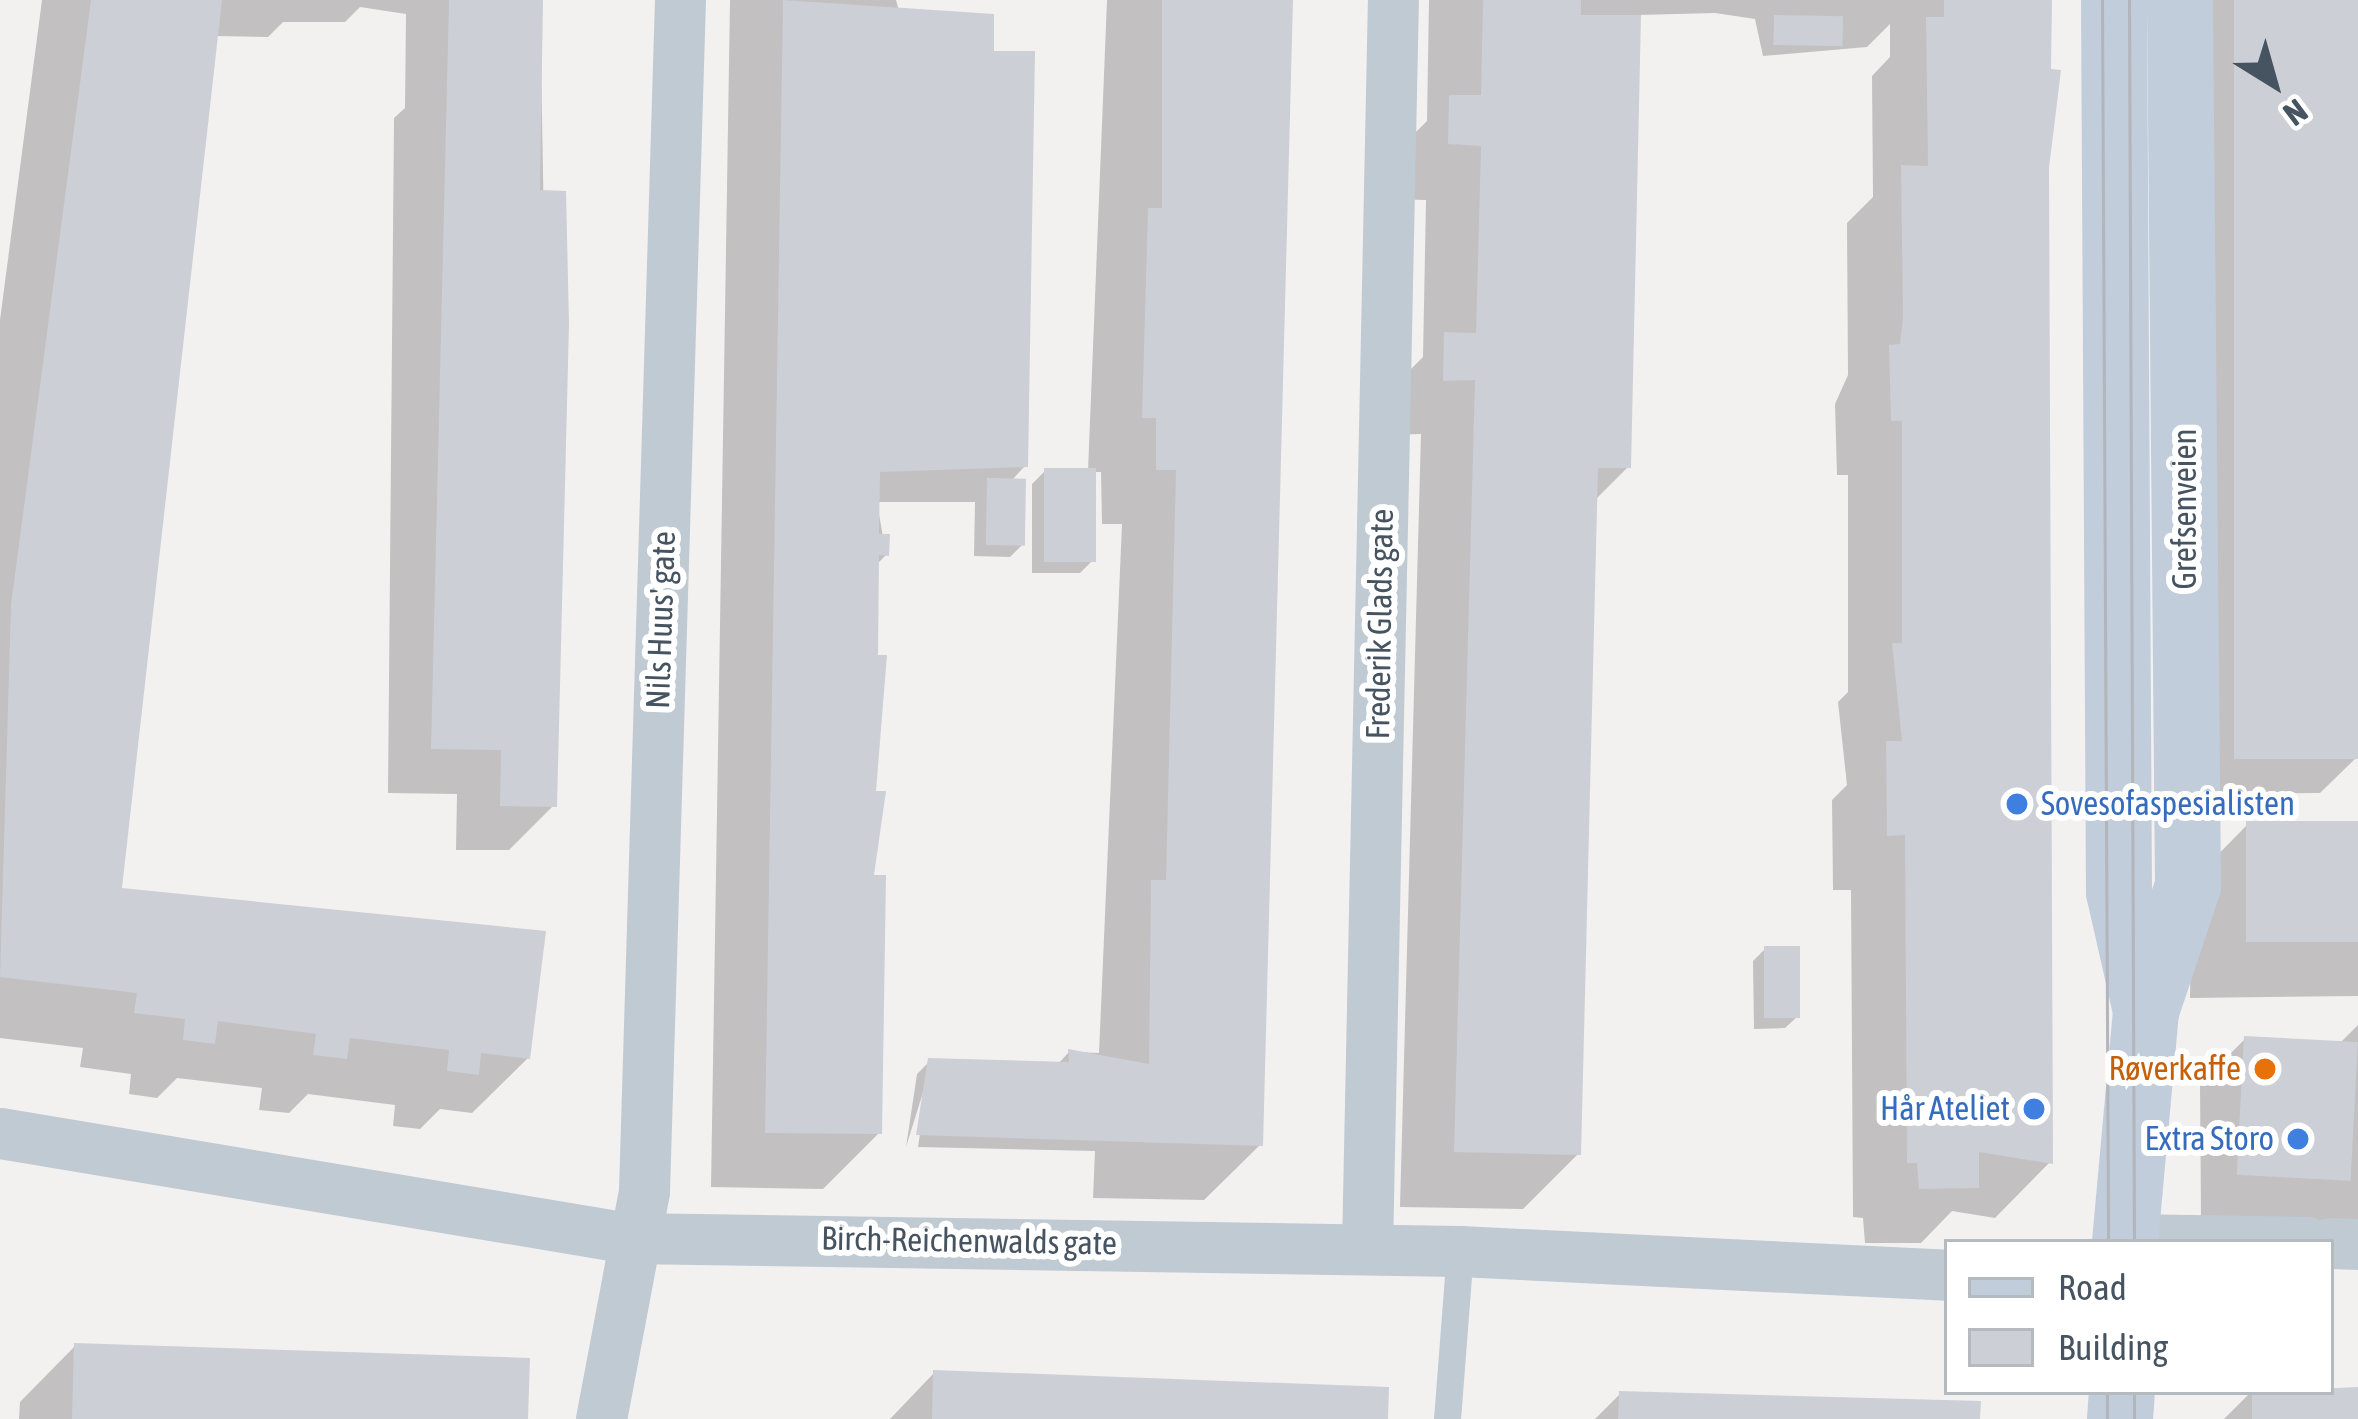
<!DOCTYPE html>
<html>
<head>
<meta charset="utf-8">
<style>
	body { margin:0 }
	#map { position:relative; width:2358px; height:1419px; overflow:hidden; background:#f3f0f0; font-family:"Asap Condensed",sans-serif }
	div>[style] { position:absolute }
	[style*='--x'] { left:calc(var(--x)*1px); top:calc(var(--y)*1px); width:calc(var(--w)*1px); rotate:calc(var(--a)*1deg) }
	.shadow>* { inset:0; background:#0003 }
	.building>* { inset:0; background:#cccfd6; transform-origin:0 0 }
	.service>* { height:27px; margin:-13.5px; padding:0 13.5px; transform-origin:13.5px; border-radius:13.5px; background:#bfcad3 }
	.minor>* { height:51px; margin:-25.5px; padding:0 25.5px; transform-origin:25.5px; border-radius:25.5px; background:#bfcad3 }
	.secondary>* { height:66px; margin:-33px; padding:0 33px; transform-origin:33px; border-radius:33px; background:#c1cddb }
	.tram>* { height:3px; margin:-1.5px; padding:0 1.5px; transform-origin:1.5px; border-radius:1.5px; background:#b2b5bb }
	.dots>* { width:33px; height:33px; translate:-50% -50%; box-sizing:border-box; border:6px solid #fff; border-radius:50% }
	span { translate:-50% -50%; white-space:nowrap; text-align:center; line-height:1.15; -webkit-text-stroke:12px #fff; paint-order:stroke }
	.street-label { font-size:33px; color:#465360 }
	.shop-label { font-size:33px; color:#366cbe }
	.left { translate:0 -50%; text-align:left }
	.right { translate:-100% -50%; text-align:right }
	.food-label { font-size:33px; color:#c56008 }
	.legend { position:absolute; left:1944px; top:1239px; width:390px; height:156px; box-sizing:border-box; background:#fff; border:3px solid #b5babf; margin:0; padding:15px 21px; list-style:none; font-size:36px; color:#465360 }
	.legend li { display:flex; align-items:center; gap:24px; height:60px }
	.legend b { width:60px; border:3px solid #b5babf }
	.north { position:absolute; left:2214px; top:24px; width:120px; height:120px; -webkit-text-stroke:9px #fff; paint-order:stroke; rotate:143deg; font-size:33px; font-weight:700; line-height:48px; text-align:center; color:#465360 }
	.north::after { content:''; display:block; margin:auto; width:42px; height:54px; background:#465360; clip-path:polygon(50% 0,100% 100%,50% 72%,0 100%) }
</style>
</head>
<body>
<div id="map">
	<div class="shadow">
		<i style="clip-path:polygon(42px 0,540px 0,554px 805px,509px 850px,456px 850px,457px 794px,388px 793px,394px 118px,405px 108px,406px 14px,360px 7px,345px 22px,283px 22px,268px 37px,215px 36px,119px 890px,528px 1058px,472px 1113px,440px 1109px,420px 1129px,393px 1126px,395px 1105px,308px 1094px,289px 1113px,259px 1110px,262px 1088px,177px 1078px,157px 1098px,129px 1094px,131px 1074px,80px 1067px,83px 1048px,0 1038px,0 320px)"></i>
		<i style="clip-path:polygon(730px 0,896px 0,1025px 466px,1010px 482px,1022px 545px,1010px 557px,974px 556px,975px 502px,877px 502px,886px 555px,876px 565px,872px 824px,879px 1133px,823px 1189px,711px 1187px)"></i>
		<i style="clip-path:polygon(1107px 0,1290px 0,1260px 1145px,1204px 1200px,1093px 1198px,1095px 1151px,918px 1147px,930px 1070px,906px 1147px,917px 1074px,930px 1061px,1057px 1065px,1069px 1052px,1099px 1053px,1122px 524px,1102px 524px,1101px 472px,1093px 472px,1093px 560px,1080px 573px,1032px 573px,1032px 484px,1045px 471px,1088px 471px)"></i>
		<i style="clip-path:polygon(1429px 0,2048px 0,2050px 1162px,1995px 1218px,1952px 1211px,1921px 1243px,1865px 1243px,1863px 1218px,1853px 1217px,1851px 890px,1833px 890px,1832px 800px,1847px 785px,1838px 702px,1848px 692px,1848px 475px,1837px 475px,1835px 404px,1848px 375px,1847px 223px,1873px 197px,1872px 76px,1890px 57px,1890px 24px,1867px 47px,1763px 56px,1755px 19px,1715px 13px,1638px 15px,1628px 467px,1594px 501px,1578px 1154px,1523px 1209px,1400px 1207px,1421px 434px,1389px 435px,1390px 390px,1423px 357px,1426px 200px,1394px 199px,1395px 153px,1427px 121px)"></i>
		<i style="clip-path:polygon(2199px 0,2358px 0,2357px 757px,2320px 793px,2203px 794px)"></i>
		<i style="clip-path:polygon(2247px 825px,2358px 825px,2358px 996px,2190px 998px,2192px 881px)"></i>
		<i style="clip-path:polygon(1765px 949px,1798px 1016px,1785px 1028px,1754px 1029px,1753px 961px)"></i>
		<i style="clip-path:polygon(2358px 1025px,2358px 1224px,2201px 1219px,2200px 1084px,2245px 1039px,2339px 1044px)"></i>
		<i style="clip-path:polygon(75px 1346px,525px 1419px,19px 1419px,20px 1402px)"></i>
		<i style="clip-path:polygon(934px 1373px,1384px 1419px,890px 1419px)"></i>
		<i style="clip-path:polygon(2358px 1390px,2358px 1419px,2224px 1419px,2251px 1392px)"></i>
		<i style="clip-path:polygon(1620px 1394px,1977px 1419px,1595px 1419px)"></i>
	</div>
	<div class="building">
		<i style="clip-path:polygon(91px 0,222px 0,122px 888px,546px 931px,530px 1059px,481px 1053px,479px 1075px,447px 1071px,449px 1050px,350px 1038px,347px 1059px,313px 1055px,316px 1034px,218px 1021px,215px 1044px,183px 1040px,185px 1019px,134px 1013px,137px 993px,0 977px,11px 605px)"></i>
		<i style="clip-path:polygon(449px 0,543px 0,540px 190px,566px 191px,569px 324px,557px 807px,500px 806px,501px 750px,431px 749px)"></i>
		<i style="clip-path:polygon(783px 0,994px 14px,994px 51px,1035px 51px,1028px 467px,880px 472px,879px 534px,890px 534px,889px 556px,879px 555px,878px 655px,887px 655px,876px 791px,886px 791px,874px 875px,886px 875px,882px 1134px,765px 1133px)"></i>
		<i style="clip-path:polygon(1162px 0,1293px 0,1263px 1146px,916px 1135px,928px 1058px,1069px 1062px,1068px 1049px,1149px 1064px,1151px 880px,1166px 880px,1176px 470px,1156px 470px,1156px 418px,1142px 418px,1148px 208px,1162px 208px)"></i>
		<i style="clip-path:polygon(1483px 0,1581px 0,1581px 15px,1641px 15px,1631px 468px,1598px 468px,1581px 1155px,1454px 1152px,1475px 380px,1443px 381px,1444px 332px,1476px 333px,1481px 146px,1448px 144px,1449px 95px,1481px 95px)"></i>
		<i style="clip-path:polygon(1944px 0,2052px 0,2051px 69px,2061px 70px,2049px 168px,2053px 1164px,1979px 1152px,1979px 1188px,1919px 1189px,1917px 1163px,1907px 1163px,1905px 835px,1887px 836px,1886px 741px,1902px 741px,1892px 643px,1902px 643px,1902px 421px,1891px 421px,1889px 345px,1900px 344px,1903px 317px,1901px 165px,1928px 166px,1926px 17px,1944px 17px)"></i>
		<i style="left:2234px;top:0;width:124px;height:759px"></i>
		<i style="left:1774px;top:15px;width:69px;height:30px;rotate:1deg"></i>
		<i style="left:1044px;top:468px;width:52px;height:94px"></i>
		<i style="left:987px;top:478px;width:39px;height:67px;rotate:1deg"></i>
		<i style="left:2358px;top:821px;width:121px;height:112px;rotate:90deg"></i>
		<i style="left:1764px;top:946px;width:36px;height:72px"></i>
		<i style="left:2244px;top:1036px;width:114px;height:139px;rotate:3deg"></i>
		<i style="clip-path:polygon(74px 1343px,530px 1358px,528px 1419px,72px 1419px)"></i>
		<i style="clip-path:polygon(933px 1370px,1389px 1387px,1388px 1419px,932px 1419px)"></i>
		<i style="clip-path:polygon(2358px 1387px,2358px 1419px,2252px 1419px,2252px 1392px)"></i>
		<i style="clip-path:polygon(1619px 1391px,1981px 1401px,1980px 1419px,1618px 1419px)"></i>
	</div>
	<div class="service">
		<i style="--x:1447;--y:1419;--w:169;--a:-85.6"></i>
	</div>
	<div class="minor">
		<i style="--x:0;--y:1133;--w:638;--a:9.48"></i>
		<i style="--x:629;--y:1238;--w:831;--a:0.9"></i>
		<i style="--x:1460;--y:1251;--w:488;--a:2.8"></i>
		<i style="--x:2125;--y:1239;--w:182;--a:0.9"></i>
		<i style="--x:2331;--y:1243;--w:27;--a:2"></i>
		<i style="--x:1367;--y:1248;--w:1248;--a:-88.81"></i>
		<i style="--x:601;--y:1419;--w:232;--a:-79.3"></i>
		<i style="--x:644;--y:1191;--w:1192;--a:-88.27"></i>
	</div>
	<div class="secondary">
		<i style="--x:2114;--y:0;--w:892;--a:89.68"></i>
		<i style="--x:2119;--y:892;--w:122;--a:77.2"></i>
		<i style="--x:2125;--y:1242;--w:232;--a:-84.8"></i>
		<i style="--x:2146;--y:1011;--w:132;--a:-71.4"></i>
		<i style="--x:2188;--y:886;--w:886;--a:-90.52"></i>
		<i style="--x:2120;--y:1419;--w:27;--a:-86"></i>
	</div>
	<div class="tram">
		<i style="--x:2102;--y:0;--w:1242;--a:89.72"></i>
		<i style="--x:2129;--y:0;--w:1242;--a:89.77"></i>
		<i style="--x:2107;--y:1419;--w:27;--a:-90"></i>
		<i style="--x:2134;--y:1419;--w:27;--a:-90"></i>
	</div>
	<div class="dots">
		<i style="left:2017px;top:804px;background:#3f7fe0"></i>
		<i style="left:2265px;top:1069px;background:#e8710a"></i>
		<i style="left:2034px;top:1109px;background:#3f7fe0"></i>
		<i style="left:2298px;top:1139px;background:#3f7fe0"></i>
	</div>
	<div class="street-label">
		<span style="left:2185px;top:509px;rotate:-90deg">Grefsenveien</span>
		<span style="left:661px;top:620px;rotate:-88deg">Nils Huus' gate</span>
		<span style="left:1380px;top:624px;rotate:-89deg">Frederik Glads gate</span>
		<span style="left:969px;top:1241px;rotate:1deg">Birch-Reichenwalds gate</span>
	</div>
	<div class="shop-label">
		<span class="left" style="left:2041px;top:804px">Sovesofaspesialisten</span>
		<span class="right" style="left:2010px;top:1109px">Hår Ateliet</span>
		<span class="right" style="left:2274px;top:1139px">Extra Storo</span>
	</div>
	<div class="food-label">
		<span class="right" style="left:2241px;top:1069px">Røverkaffe</span>
	</div>
	<ul class="legend">
	<li><b style="height:15px;background:#c1cddb"></b>Road</li>
	<li><b style="height:33px;background:#cccfd6"></b>Building</li>
	</ul>
	<div class="north">N</div>
</div>
</body>
</html>
